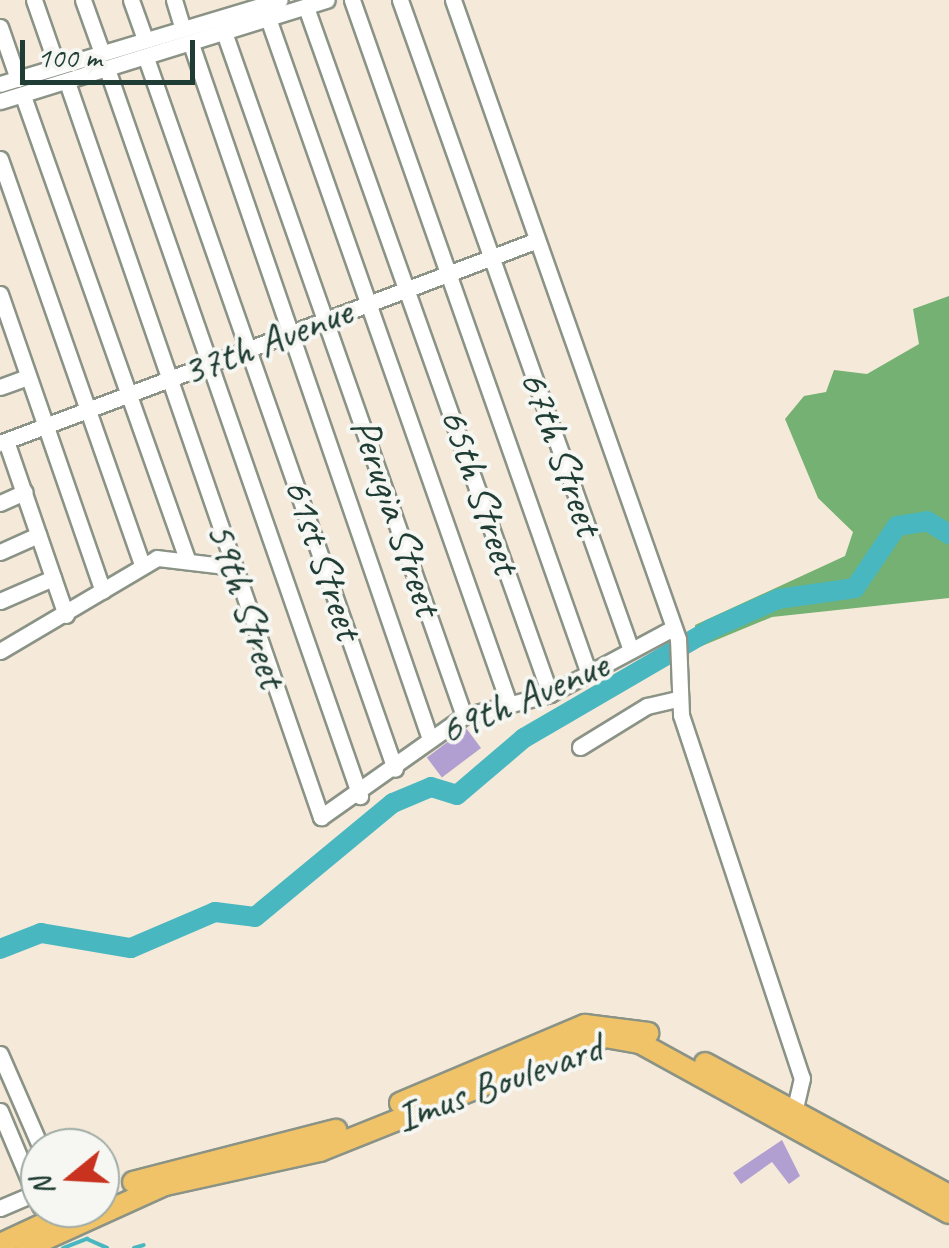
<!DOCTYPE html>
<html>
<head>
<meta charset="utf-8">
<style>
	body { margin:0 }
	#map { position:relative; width:949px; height:1248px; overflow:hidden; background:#f5e9d9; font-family:Caveat,sans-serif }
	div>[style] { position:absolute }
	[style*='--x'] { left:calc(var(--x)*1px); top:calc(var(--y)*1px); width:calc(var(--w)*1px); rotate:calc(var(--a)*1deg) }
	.forest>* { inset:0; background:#74b172 }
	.stream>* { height:4px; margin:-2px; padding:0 2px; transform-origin:2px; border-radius:2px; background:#48b7c0 }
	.river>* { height:20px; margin:-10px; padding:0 10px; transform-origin:10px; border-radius:10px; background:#48b7c0 }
	.building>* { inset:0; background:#b29fd2; transform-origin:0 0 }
	.roads { filter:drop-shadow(2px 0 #8a9386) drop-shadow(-2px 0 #8a9386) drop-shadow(0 2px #8a9386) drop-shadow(0 -2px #8a9386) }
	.minor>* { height:15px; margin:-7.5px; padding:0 7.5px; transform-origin:7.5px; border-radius:7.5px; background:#fff }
	.major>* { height:20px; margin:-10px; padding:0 10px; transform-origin:10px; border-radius:10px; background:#f0c369 }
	span { translate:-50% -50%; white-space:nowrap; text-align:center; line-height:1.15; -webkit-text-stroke:8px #f6f6f2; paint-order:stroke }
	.street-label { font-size:42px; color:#1f3d34 }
	.north { position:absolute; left:20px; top:1128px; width:100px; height:100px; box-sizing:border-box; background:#f6f6f2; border:2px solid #a0aca6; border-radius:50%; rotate:252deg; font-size:28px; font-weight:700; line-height:40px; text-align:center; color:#1f3d34 }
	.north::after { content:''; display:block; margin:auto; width:35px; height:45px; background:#c8321e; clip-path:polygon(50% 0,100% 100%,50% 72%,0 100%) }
	.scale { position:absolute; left:20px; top:40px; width:175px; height:45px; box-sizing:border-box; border:5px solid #1f3d34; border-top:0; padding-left:12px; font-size:30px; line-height:35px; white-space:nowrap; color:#1f3d34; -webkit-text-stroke:8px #f6f6f2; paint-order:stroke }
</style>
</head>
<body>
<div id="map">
	<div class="forest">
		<i style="clip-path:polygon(949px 296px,949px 598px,772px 617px,697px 648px,695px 625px,845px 556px,853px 532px,818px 498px,785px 419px,804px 396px,826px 392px,834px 370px,867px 374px,919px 344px,913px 309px)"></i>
	</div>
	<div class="stream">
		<i style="--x:63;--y:1248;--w:26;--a:-21"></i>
		<i style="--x:87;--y:1239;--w:22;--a:24"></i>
		<i style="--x:134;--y:1248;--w:10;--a:-17"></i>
	</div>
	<div class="river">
		<i style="--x:0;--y:949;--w:44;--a:-21.3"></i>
		<i style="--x:41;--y:933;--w:91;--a:9.5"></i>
		<i style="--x:131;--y:948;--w:91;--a:-23.2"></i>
		<i style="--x:215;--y:912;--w:40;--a:7.1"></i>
		<i style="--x:255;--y:917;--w:179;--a:-39.6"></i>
		<i style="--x:393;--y:803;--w:41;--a:-22.8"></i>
		<i style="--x:431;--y:787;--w:27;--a:17"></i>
		<i style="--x:457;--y:795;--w:88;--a:-40.4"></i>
		<i style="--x:524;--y:738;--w:216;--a:-30.2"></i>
		<i style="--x:711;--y:629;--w:73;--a:-24.1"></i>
		<i style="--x:778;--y:599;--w:78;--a:-8.1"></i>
		<i style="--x:855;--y:588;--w:75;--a:-55.9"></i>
		<i style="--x:897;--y:526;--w:30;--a:-9"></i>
		<i style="--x:927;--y:521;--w:26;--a:31"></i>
	</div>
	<div class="building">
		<i style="left:466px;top:728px;width:25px;height:49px;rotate:53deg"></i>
		<i style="clip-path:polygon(782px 1140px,800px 1176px,789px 1184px,772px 1162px,741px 1184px,733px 1173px)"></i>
	</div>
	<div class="roads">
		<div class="minor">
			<i style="--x:34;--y:0;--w:70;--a:70.8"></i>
			<i style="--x:83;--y:0;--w:56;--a:70.3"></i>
			<i style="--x:131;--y:0;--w:41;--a:70.3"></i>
			<i style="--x:174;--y:0;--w:30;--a:73"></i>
			<i style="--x:352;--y:0;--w:714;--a:70.63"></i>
			<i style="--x:400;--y:0;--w:690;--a:70.44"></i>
			<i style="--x:453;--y:0;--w:677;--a:70.6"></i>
			<i style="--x:678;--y:639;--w:76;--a:87.7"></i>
			<i style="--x:681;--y:715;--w:383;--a:71.6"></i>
			<i style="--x:802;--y:1078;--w:44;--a:103.1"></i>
			<i style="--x:307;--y:10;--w:726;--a:70.44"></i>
			<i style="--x:269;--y:21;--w:724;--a:70.64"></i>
			<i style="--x:0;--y:27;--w:55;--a:70.9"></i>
			<i style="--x:225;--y:35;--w:722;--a:70.66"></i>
			<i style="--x:191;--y:44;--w:732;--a:71.02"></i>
			<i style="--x:146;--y:58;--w:753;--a:70.7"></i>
			<i style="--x:107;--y:69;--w:770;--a:70.81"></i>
			<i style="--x:67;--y:82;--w:778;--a:70.94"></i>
			<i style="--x:321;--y:817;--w:175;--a:-35.2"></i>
			<i style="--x:464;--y:716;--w:89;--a:-14.3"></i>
			<i style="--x:550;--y:694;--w:140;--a:-28.2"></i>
			<i style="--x:0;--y:84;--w:292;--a:-16.7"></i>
			<i style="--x:23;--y:96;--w:492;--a:70.5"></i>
			<i style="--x:0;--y:101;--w:342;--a:-17.2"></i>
			<i style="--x:0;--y:159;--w:429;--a:70.7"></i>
			<i style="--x:0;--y:294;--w:314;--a:70.9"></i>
			<i style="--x:0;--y:387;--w:29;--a:-20"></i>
			<i style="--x:6;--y:441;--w:184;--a:71"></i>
			<i style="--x:0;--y:443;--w:572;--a:-20.69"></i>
			<i style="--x:0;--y:503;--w:27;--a:-24"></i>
			<i style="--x:0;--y:552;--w:42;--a:-24.1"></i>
			<i style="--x:0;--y:601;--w:58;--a:-23.5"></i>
			<i style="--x:0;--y:651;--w:182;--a:-30.6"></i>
			<i style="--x:157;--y:558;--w:76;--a:6.8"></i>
			<i style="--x:580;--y:747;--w:79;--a:-31.5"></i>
			<i style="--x:647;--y:706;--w:32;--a:-13"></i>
			<i style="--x:0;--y:1054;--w:103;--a:66.4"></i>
			<i style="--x:0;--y:1111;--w:103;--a:67.2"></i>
			<i style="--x:0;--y:1208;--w:38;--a:-23"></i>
		</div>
		<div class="major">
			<i style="--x:705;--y:1063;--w:277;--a:28.4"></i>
			<i style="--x:400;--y:1103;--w:201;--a:-22.9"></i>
			<i style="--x:585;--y:1025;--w:64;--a:7.2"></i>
			<i style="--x:133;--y:1182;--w:210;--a:-14.4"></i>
			<i style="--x:0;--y:1244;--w:86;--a:-24.8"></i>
			<i style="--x:26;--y:1248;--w:153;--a:-24.4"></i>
			<i style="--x:165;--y:1185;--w:159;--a:-12.4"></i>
			<i style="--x:320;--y:1151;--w:307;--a:-21.8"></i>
			<i style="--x:605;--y:1037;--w:36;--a:10"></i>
			<i style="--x:640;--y:1043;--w:353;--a:28.8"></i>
		</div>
	</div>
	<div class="street-label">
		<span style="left:267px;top:342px;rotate:-21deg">37th Avenue</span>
		<span style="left:561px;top:453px;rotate:70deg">67th Street</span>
		<span style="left:480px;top:491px;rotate:71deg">65th Street</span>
		<span style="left:396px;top:517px;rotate:71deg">Perugia Street</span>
		<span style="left:323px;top:559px;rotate:71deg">61st Street</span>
		<span style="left:246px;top:605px;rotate:71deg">59th Street</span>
		<span style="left:524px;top:698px;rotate:-23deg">69th Avenue</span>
		<span style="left:499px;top:1083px;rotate:-20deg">Imus Boulevard</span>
	</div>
	<div class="north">N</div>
	<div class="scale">100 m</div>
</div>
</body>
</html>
